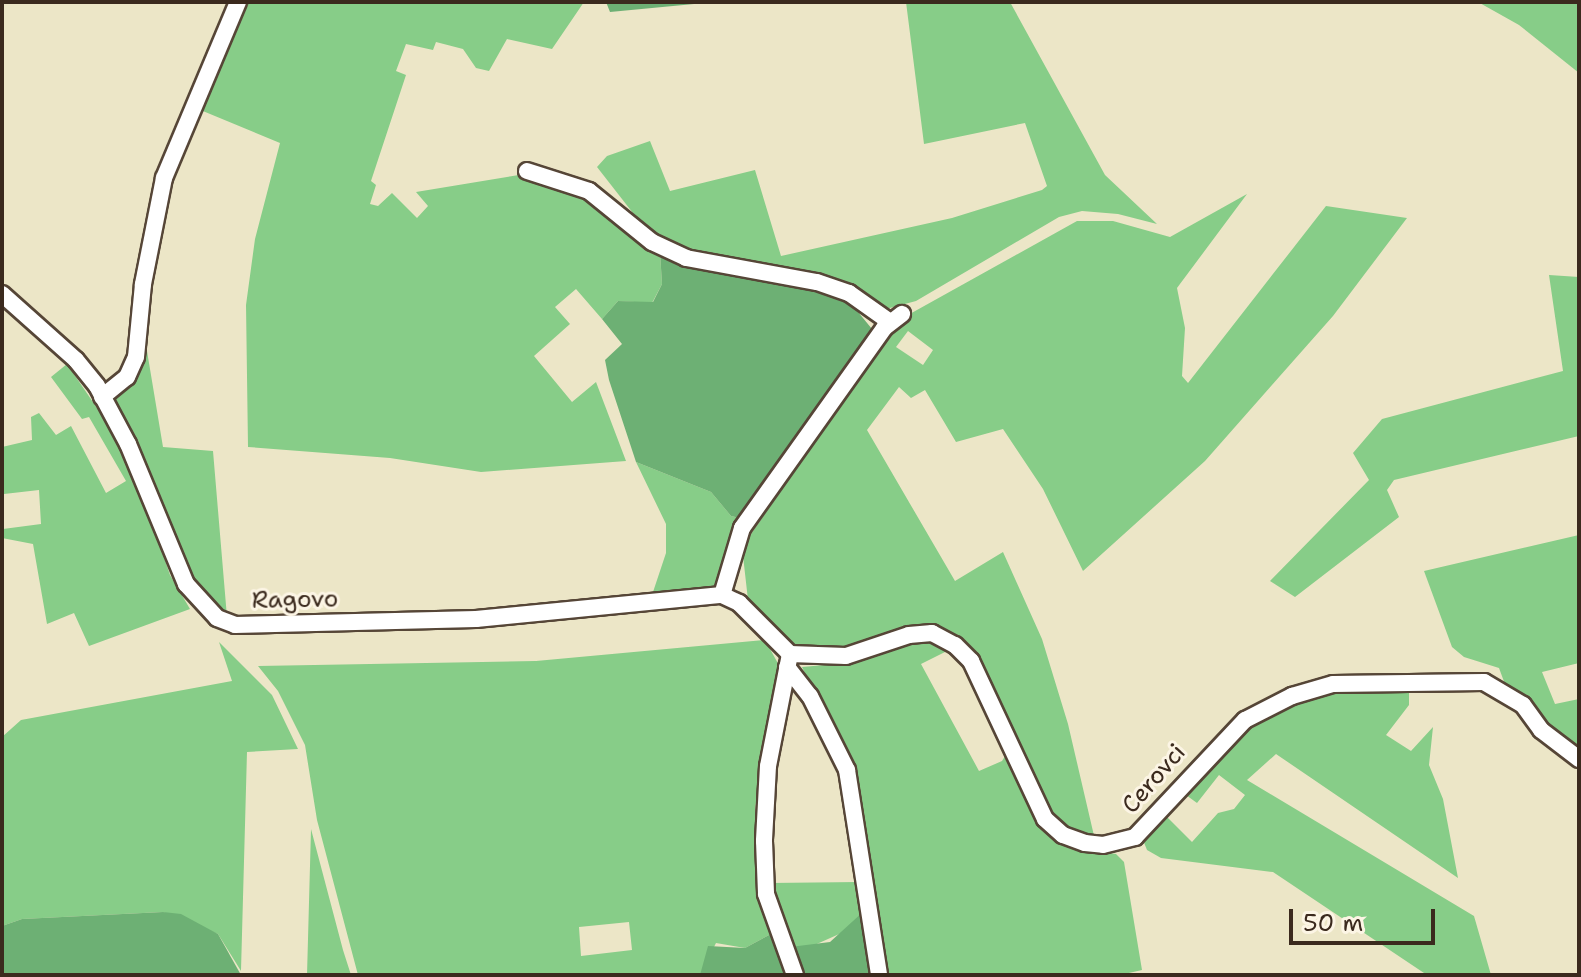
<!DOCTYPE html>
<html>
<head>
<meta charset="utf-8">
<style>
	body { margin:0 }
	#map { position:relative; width:1581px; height:977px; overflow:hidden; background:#ece6c7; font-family:"Shantell Sans",sans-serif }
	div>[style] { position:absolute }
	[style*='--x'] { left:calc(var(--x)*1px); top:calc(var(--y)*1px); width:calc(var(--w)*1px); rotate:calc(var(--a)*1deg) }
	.green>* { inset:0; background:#87cd88 }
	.forest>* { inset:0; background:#6db074 }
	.roads { filter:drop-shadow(2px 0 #564637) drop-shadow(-2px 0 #564637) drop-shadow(0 2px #564637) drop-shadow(0 -2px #564637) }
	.street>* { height:16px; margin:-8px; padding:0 8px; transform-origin:8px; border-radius:8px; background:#fff }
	span { translate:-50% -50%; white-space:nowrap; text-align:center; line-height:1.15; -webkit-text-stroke:6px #fcf5e5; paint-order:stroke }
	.street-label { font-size:24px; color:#3b2a1e }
	.frame { position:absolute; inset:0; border:4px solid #3b2a1e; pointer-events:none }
	.scale { position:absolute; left:1289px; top:909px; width:146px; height:36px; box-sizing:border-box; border:4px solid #3b2a1e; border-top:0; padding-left:10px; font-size:24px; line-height:28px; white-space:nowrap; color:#3b2a1e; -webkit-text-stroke:6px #fcf5e5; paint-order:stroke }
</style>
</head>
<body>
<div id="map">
	<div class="green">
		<i style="clip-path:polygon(242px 2px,584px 2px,552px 49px,507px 39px,489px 71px,476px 68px,463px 49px,436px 42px,433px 50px,406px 44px,396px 71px,406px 75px,371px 181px,376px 185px,370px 204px,378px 206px,392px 193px,417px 218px,428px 206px,416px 192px,525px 174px,582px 196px,660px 252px,662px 284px,652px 303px,618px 301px,602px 319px,576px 289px,555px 307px,570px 324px,534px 356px,572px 402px,596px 382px,626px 461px,481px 472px,390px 458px,248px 447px,246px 305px,255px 239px,280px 143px,198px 109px)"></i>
		<i style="clip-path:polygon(906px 2px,1010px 2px,1105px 175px,1157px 224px,1118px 214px,1082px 211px,1059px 217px,916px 301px,886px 309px,866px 297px,687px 253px,647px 231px,597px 167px,607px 156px,650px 141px,670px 191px,755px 170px,781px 256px,952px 218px,1042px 190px,1047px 186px,1025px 123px,924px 144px)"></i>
		<i style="clip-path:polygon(1478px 2px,1579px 2px,1579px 73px,1519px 25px)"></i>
		<i style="clip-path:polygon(evenodd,1247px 194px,1177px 288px,1185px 328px,1182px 376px,1188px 383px,1326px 206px,1407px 218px,1333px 316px,1205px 461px,1083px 571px,1043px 489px,1003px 429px,956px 442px,925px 390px,911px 398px,899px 387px,867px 430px,955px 581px,1003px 552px,1042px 639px,1068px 724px,1095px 840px,1084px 839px,1052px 820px,1004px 716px,943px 631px,843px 650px,797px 648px,748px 600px,742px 547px,899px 320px,1077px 221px,1113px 221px,1170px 237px,1247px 194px,908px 331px,933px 350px,923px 365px,896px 347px,908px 331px)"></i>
		<i style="clip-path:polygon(1549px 275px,1579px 277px,1579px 436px,1394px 480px,1387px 490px,1399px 517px,1295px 597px,1270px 581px,1369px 480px,1353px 453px,1382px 419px,1563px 371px)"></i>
		<i style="clip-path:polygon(145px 339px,163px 447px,213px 451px,227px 617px,192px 583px,111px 402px,125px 389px)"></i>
		<i style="clip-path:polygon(67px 364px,112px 430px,150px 515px,170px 575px,190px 609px,89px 646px,74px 613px,47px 624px,33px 544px,2px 538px,3px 529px,41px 524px,39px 490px,4px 494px,2px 481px,2px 447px,32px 440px,31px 417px,39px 413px,56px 435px,71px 426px,106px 493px,126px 481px,89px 417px,82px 419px,51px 377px)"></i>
		<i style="clip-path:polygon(636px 462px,711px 492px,731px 516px,744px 519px,718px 585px,661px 597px,653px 592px,666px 553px,666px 524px)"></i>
		<i style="clip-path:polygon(1579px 535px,1579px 663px,1542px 672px,1555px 704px,1579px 699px,1579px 752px,1506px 687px,1499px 668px,1464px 657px,1452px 647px,1424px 571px)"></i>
		<i style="clip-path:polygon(evenodd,765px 640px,780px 667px,755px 808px,758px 876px,771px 934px,745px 948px,716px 943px,700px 975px,358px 975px,317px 820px,305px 745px,278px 691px,258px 666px,536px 661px,765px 640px,629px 922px,632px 950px,581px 956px,579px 927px,629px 922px)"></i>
		<i style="clip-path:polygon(924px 641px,949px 650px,921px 664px,979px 771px,1002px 761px,1007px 753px,1047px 832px,1068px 847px,1116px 854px,1124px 862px,1142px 970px,1120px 975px,888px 975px,852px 772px,802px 667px,847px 663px)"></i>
		<i style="clip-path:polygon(219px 642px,272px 695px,298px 749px,247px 752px,241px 971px,218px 934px,163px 912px,22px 919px,2px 926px,2px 737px,21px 720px,232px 681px)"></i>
		<i style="clip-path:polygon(1386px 689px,1409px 693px,1409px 705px,1386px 735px,1411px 751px,1433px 727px,1429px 765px,1443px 799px,1458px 878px,1276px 754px,1247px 780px,1474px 916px,1491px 975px,1427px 975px,1273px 872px,1161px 858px,1147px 850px,1143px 840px,1167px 817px,1192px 842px,1218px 813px,1234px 809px,1245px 795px,1219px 775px,1197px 803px,1186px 795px,1207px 767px,1265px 716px,1320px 692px)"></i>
		<i style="clip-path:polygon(311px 829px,343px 950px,351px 975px,307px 975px)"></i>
		<i style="clip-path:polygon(859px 882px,864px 911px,846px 931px,810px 947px,790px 947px,769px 883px)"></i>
	</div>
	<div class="forest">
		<i style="clip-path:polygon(606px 2px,715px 2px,610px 12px)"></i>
		<i style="clip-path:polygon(660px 252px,817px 288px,849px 301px,872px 329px,870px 340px,744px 519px,731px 516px,711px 492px,636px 462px,609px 380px,605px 360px,622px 344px,602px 319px,618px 301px,653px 302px,662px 284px)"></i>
		<i style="clip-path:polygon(864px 911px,872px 975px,700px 975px,708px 946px,745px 948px,771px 934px,780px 961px,790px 947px,830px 942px)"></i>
		<i style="clip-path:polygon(163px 912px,181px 914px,218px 934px,241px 975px,2px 975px,2px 926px,22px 919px)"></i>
	</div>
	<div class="roads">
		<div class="street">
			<i style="--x:527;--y:171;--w:65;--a:17.9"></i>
			<i style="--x:589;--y:191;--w:81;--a:39"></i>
			<i style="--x:652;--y:242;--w:38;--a:25"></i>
			<i style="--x:686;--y:258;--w:133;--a:10.4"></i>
			<i style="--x:817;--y:282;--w:34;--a:19"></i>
			<i style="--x:849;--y:293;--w:50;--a:35.3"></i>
			<i style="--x:2;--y:294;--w:99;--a:41.7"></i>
			<i style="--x:76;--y:360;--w:33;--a:51"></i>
			<i style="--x:97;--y:386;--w:66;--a:61.9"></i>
			<i style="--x:128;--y:444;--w:152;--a:67.5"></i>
			<i style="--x:186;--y:584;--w:46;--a:47.6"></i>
			<i style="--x:217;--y:618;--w:19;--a:21"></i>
			<i style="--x:235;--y:625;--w:241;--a:-1.4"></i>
			<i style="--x:476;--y:619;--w:247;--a:-5.6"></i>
			<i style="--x:722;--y:595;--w:19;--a:25"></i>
			<i style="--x:739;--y:603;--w:72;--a:45"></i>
			<i style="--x:102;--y:397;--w:32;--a:-39"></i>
			<i style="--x:127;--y:377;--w:22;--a:-66"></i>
			<i style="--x:136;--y:357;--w:73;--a:-84.5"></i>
			<i style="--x:143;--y:284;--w:108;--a:-78.8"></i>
			<i style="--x:164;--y:178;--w:191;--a:-67.2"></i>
			<i style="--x:722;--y:595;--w:70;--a:-73.4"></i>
			<i style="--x:742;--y:528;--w:245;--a:-54.6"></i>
			<i style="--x:884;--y:328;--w:23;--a:-38"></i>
			<i style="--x:790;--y:654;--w:56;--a:2"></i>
			<i style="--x:846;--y:656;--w:66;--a:-18.4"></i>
			<i style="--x:909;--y:635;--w:23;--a:-5"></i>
			<i style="--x:932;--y:633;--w:26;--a:28"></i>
			<i style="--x:955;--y:645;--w:23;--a:45"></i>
			<i style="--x:971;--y:661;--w:174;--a:64.9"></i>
			<i style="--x:1045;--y:819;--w:24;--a:42"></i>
			<i style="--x:1063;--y:835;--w:23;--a:20"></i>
			<i style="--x:1085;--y:843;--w:18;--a:6"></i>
			<i style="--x:1103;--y:845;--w:33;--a:-14"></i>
			<i style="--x:1135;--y:837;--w:161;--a:-46.8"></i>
			<i style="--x:1245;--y:720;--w:53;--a:-27.1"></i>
			<i style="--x:1292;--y:696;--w:43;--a:-16.3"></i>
			<i style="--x:1333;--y:684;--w:151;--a:-0.8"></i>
			<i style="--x:1484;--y:682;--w:45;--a:30.5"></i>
			<i style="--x:1523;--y:705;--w:31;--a:54"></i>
			<i style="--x:1541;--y:730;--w:48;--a:37.3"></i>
			<i style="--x:790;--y:654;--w:114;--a:101.1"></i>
			<i style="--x:768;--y:766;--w:75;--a:93.1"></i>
			<i style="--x:764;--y:841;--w:53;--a:87.8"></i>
			<i style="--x:766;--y:894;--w:86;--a:70.3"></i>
			<i style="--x:787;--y:667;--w:37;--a:52"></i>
			<i style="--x:810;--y:696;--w:83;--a:63.4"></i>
			<i style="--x:847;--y:770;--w:207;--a:81.1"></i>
		</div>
	</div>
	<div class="street-label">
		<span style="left:295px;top:600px;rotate:-1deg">Ragovo</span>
		<span style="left:1154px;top:779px;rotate:-49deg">Cerovci</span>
	</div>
	<div class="frame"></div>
	<div class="scale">50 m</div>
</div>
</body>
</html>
